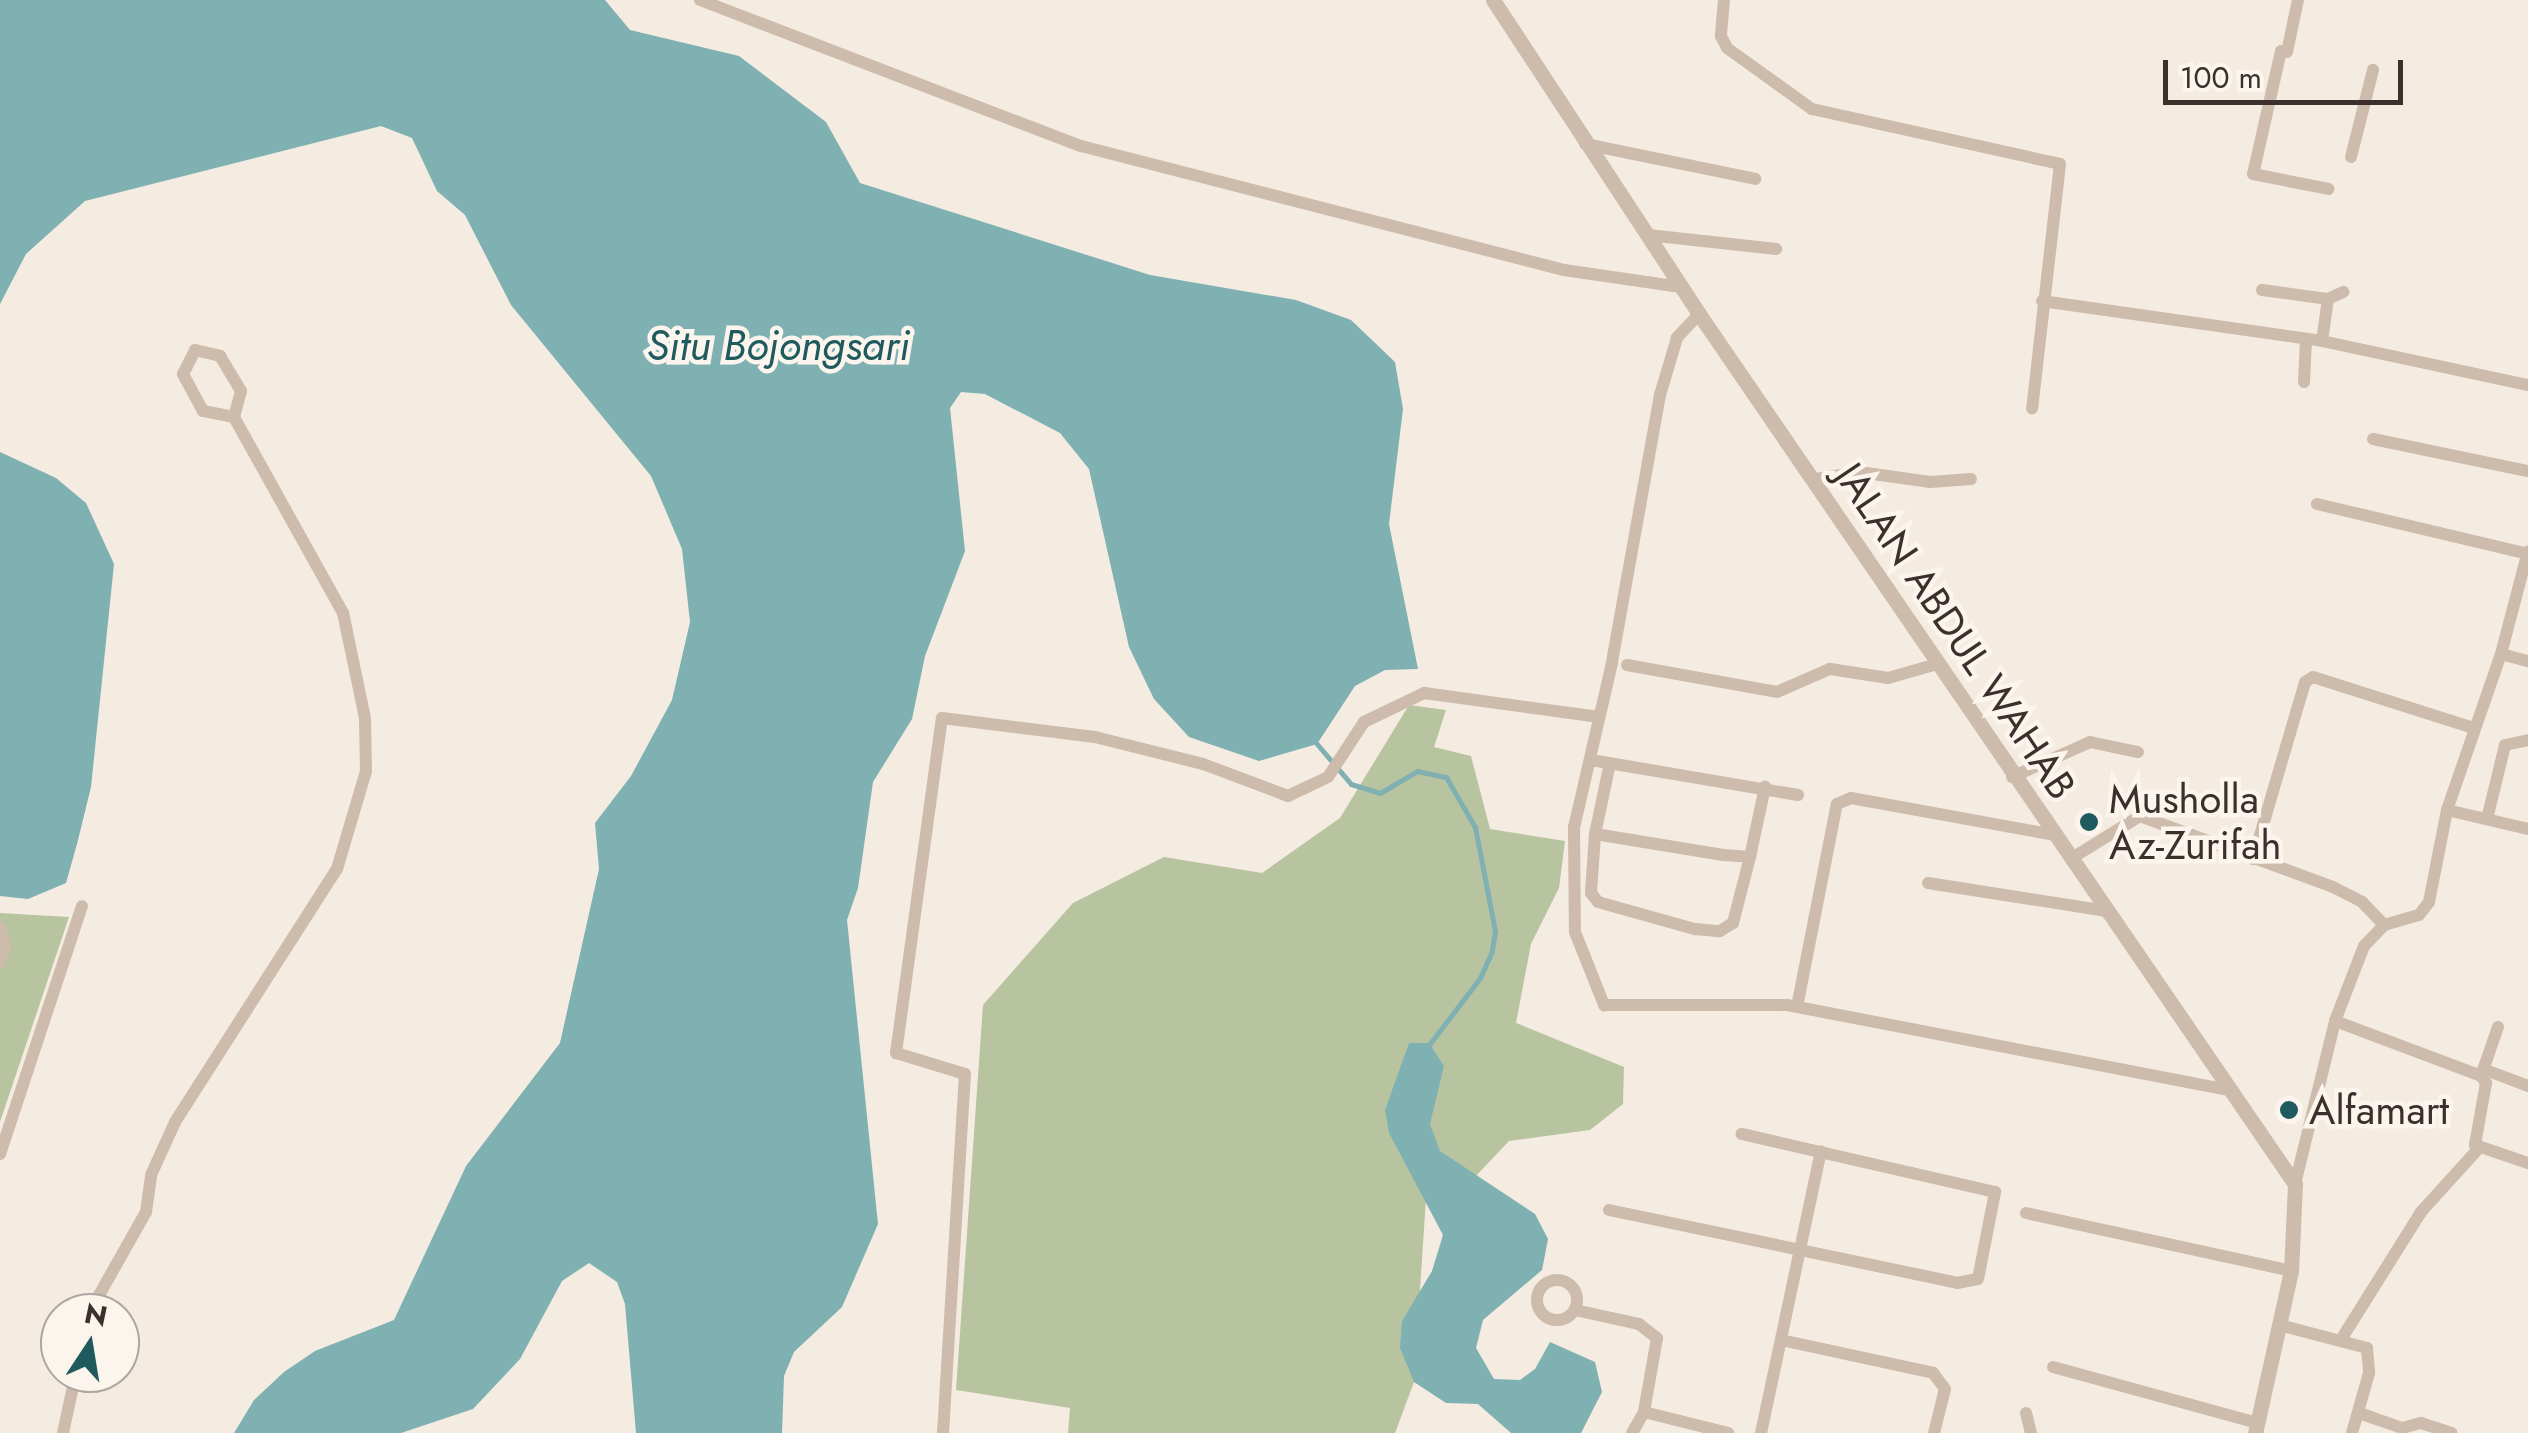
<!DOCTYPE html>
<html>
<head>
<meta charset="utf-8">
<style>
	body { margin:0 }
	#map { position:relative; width:2528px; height:1433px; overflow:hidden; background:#f4ebe1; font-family:Jost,sans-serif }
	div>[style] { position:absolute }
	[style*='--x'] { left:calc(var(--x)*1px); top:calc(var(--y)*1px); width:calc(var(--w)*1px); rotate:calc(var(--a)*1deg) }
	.green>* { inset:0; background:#b8c4a0 }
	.water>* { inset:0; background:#7fb0b2 }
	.stream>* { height:5px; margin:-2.5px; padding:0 2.5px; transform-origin:2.5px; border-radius:2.5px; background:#7fb0b2 }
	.pedestrian>* { height:10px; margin:-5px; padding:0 5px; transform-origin:5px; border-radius:5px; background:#cdbbac }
	.minor>* { height:12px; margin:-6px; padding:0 6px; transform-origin:6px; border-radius:6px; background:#cdbbac }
	.minor>.ring { margin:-6px; padding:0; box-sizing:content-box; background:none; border:12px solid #cdbbac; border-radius:50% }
	.tertiary>* { height:15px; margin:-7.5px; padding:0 7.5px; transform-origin:7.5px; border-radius:7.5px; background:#cdbbac }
	.dots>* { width:28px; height:28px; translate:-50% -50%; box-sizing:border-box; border:5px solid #fbf5ee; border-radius:50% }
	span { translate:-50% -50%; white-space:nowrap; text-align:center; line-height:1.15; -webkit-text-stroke:9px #fbf5ee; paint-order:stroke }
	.street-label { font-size:40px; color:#3b302b }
	.poi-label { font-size:40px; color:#3b302b }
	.left { translate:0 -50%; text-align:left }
	.water-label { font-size:42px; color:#1f5a5e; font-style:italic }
	.north { position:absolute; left:40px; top:1293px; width:100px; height:100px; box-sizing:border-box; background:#fbf5ee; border:2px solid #aea6a0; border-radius:50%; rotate:12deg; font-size:28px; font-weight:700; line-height:40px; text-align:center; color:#3b302b }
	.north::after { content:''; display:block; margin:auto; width:35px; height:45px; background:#1f5a5e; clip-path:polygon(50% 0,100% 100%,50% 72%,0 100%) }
	.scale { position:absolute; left:2163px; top:60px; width:240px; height:45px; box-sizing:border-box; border:5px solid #3b302b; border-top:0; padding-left:12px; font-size:30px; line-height:35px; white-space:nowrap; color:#3b302b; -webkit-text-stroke:8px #fbf5ee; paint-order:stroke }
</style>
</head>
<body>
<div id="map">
	<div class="green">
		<i style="clip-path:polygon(1409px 705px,1446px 710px,1434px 747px,1471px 756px,1490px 829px,1565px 841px,1559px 888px,1531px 944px,1516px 1023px,1624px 1067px,1623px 1104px,1590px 1130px,1509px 1141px,1474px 1178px,1426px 1198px,1414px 1382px,1395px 1433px,1068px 1433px,1070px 1408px,956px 1390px,983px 1005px,1073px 903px,1164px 857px,1262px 873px,1340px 818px)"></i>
		<i style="clip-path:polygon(0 913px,69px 917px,0 1122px)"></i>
	</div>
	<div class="water">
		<i style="clip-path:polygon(0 0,605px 0,630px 30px,739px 56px,826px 122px,860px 183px,1150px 275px,1296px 300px,1351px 320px,1395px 362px,1403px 409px,1389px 524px,1418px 669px,1385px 670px,1355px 686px,1317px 744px,1259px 761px,1189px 737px,1154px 699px,1129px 647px,1089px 469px,1060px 433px,985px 394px,961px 392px,950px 408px,965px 551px,925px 656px,912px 719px,873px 782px,858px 888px,847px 920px,878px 1224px,842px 1307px,794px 1352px,784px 1376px,782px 1433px,636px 1433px,625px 1304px,617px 1282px,589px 1263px,562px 1281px,520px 1359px,473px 1409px,401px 1433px,234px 1433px,254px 1400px,284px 1372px,315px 1351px,394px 1320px,466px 1166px,560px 1043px,599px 869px,595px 823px,631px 776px,672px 700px,690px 622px,682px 549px,651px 476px,511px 305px,465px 215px,437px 191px,412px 138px,381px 126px,85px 201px,26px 254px,0 304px)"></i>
		<i style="clip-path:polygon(0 452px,56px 478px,86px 503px,114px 564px,91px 787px,77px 844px,66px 883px,28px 899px,0 896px)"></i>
		<i style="clip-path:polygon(1409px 1043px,1429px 1043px,1444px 1066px,1430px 1124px,1440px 1151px,1535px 1214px,1548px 1239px,1542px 1270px,1483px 1320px,1476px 1348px,1494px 1379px,1520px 1380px,1535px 1369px,1550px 1342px,1595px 1362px,1602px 1392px,1581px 1433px,1511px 1433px,1478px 1404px,1446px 1403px,1414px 1382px,1400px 1348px,1402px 1321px,1432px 1271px,1443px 1235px,1389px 1133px,1385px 1110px)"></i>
	</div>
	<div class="stream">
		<i style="--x:1317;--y:744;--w:52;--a:49.6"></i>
		<i style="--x:1351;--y:784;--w:30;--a:17"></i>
		<i style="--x:1380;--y:793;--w:43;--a:-30.7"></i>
		<i style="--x:1417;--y:771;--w:30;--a:12"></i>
		<i style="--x:1446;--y:777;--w:58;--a:59.9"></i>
		<i style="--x:1475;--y:827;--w:106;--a:79.1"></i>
		<i style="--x:1495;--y:931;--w:20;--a:99"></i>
		<i style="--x:1492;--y:951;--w:30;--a:114"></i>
		<i style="--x:1480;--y:978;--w:86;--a:127.4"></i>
	</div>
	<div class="pedestrian">
		<i style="--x:0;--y:927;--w:20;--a:72"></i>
		<i style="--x:6;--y:946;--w:18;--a:109"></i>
	</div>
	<div class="minor">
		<i style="--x:700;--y:0;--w:408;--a:21"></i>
		<i style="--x:1081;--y:146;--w:499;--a:14.4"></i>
		<i style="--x:1564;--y:270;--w:118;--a:8.3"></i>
		<i style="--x:1724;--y:0;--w:36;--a:95"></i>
		<i style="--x:1721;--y:36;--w:13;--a:63"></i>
		<i style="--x:1727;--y:48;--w:105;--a:35.7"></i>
		<i style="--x:1812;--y:109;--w:254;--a:12.5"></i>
		<i style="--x:2060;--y:164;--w:246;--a:96.5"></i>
		<i style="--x:2281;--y:51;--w:126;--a:102.8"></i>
		<i style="--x:2253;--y:174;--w:77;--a:11.2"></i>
		<i style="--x:2287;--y:52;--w:53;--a:-78.1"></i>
		<i style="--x:1585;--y:144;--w:174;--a:11.6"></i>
		<i style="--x:2351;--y:157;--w:90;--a:-75.8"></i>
		<i style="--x:1648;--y:235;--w:129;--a:6.2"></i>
		<i style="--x:2262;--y:290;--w:67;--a:7.8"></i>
		<i style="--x:2042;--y:301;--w:283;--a:8.1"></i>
		<i style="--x:2322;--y:341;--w:211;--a:12.1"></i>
		<i style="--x:1699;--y:314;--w:33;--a:133"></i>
		<i style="--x:1677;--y:338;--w:59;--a:106.6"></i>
		<i style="--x:1660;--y:395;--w:272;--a:100.2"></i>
		<i style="--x:1612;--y:663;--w:168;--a:103"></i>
		<i style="--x:1574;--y:827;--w:105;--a:89.5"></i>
		<i style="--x:1575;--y:932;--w:79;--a:68.3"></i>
		<i style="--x:1604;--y:1005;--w:183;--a:0"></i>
		<i style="--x:1787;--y:1005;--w:453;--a:10.9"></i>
		<i style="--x:2322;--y:341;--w:42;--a:-81.9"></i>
		<i style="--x:2328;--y:299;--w:17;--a:-25"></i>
		<i style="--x:195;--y:350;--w:26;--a:13"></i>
		<i style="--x:220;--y:356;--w:41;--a:59"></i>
		<i style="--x:241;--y:391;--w:27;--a:105"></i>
		<i style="--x:234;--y:417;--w:32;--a:-169"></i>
		<i style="--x:203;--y:411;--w:42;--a:-118.4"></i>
		<i style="--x:183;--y:374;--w:27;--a:-63"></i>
		<i style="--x:2304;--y:382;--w:42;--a:-87.3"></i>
		<i style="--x:2373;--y:439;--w:158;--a:11.7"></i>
		<i style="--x:1816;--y:479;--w:44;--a:-9.2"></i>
		<i style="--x:1859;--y:472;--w:72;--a:8"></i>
		<i style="--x:1930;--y:482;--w:41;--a:-4.2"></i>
		<i style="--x:2317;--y:504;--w:217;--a:13.3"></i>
		<i style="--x:2501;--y:654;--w:28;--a:15"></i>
		<i style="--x:1627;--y:665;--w:152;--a:10.2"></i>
		<i style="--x:1777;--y:692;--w:58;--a:-23.5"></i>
		<i style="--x:1830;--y:669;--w:59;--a:8.8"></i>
		<i style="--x:1888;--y:678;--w:51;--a:-15.9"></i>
		<i style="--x:1591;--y:760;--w:210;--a:9.6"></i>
		<i style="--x:1610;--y:763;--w:73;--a:101.9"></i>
		<i style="--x:1595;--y:834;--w:130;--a:9.3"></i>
		<i style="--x:1723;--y:855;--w:27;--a:4"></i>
		<i style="--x:1750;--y:857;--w:72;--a:-77.9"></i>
		<i style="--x:2012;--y:777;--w:85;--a:-24.2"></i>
		<i style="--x:2090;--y:742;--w:49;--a:11.8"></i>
		<i style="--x:2447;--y:810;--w:83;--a:13.2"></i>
		<i style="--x:2487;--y:819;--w:76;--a:-76.3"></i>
		<i style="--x:2505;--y:745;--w:24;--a:-12"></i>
		<i style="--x:1595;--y:834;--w:59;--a:93.9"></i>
		<i style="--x:1591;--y:893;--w:11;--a:52"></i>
		<i style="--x:1598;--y:902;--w:101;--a:15.6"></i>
		<i style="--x:1695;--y:929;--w:25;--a:5"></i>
		<i style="--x:1720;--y:931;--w:15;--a:-32"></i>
		<i style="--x:1733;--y:923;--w:68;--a:-75.6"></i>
		<i style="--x:2072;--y:858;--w:80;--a:-31.7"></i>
		<i style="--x:2140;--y:816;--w:206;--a:20.2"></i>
		<i style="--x:2333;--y:887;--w:33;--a:27"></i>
		<i style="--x:2362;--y:902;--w:32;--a:46"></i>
		<i style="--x:2253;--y:859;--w:184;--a:-73.6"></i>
		<i style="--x:2305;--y:682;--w:9;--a:-32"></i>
		<i style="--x:2313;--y:677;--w:166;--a:17.6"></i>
		<i style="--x:1928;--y:883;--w:181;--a:8.9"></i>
		<i style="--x:1797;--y:1007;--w:207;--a:-78.9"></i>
		<i style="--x:1837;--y:804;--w:15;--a:-23"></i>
		<i style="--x:1851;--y:798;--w:206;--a:10.3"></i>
		<i style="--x:2335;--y:1021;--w:156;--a:20.6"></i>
		<i style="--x:2481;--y:1076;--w:9;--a:54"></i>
		<i style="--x:2486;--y:1083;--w:63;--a:100.1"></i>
		<i style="--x:2475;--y:1145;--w:56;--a:18.8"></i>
		<i style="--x:2483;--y:1069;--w:48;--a:20.7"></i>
		<i style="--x:2481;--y:1076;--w:52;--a:-70.9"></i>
		<i style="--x:0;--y:1154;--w:261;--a:-71.7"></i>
		<i style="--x:2295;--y:1184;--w:168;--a:-76.2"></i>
		<i style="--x:2335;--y:1021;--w:80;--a:-68.9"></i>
		<i style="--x:2364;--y:946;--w:29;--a:-46"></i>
		<i style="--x:2384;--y:925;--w:36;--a:-16"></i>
		<i style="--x:2419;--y:915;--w:16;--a:-52"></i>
		<i style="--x:2429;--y:902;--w:94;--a:-78.9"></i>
		<i style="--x:2447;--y:810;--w:165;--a:-70.9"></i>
		<i style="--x:2501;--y:654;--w:106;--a:-75.3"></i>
		<i style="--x:1609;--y:1210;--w:356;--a:11.8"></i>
		<i style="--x:1957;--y:1283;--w:21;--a:-11"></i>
		<i style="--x:1978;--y:1279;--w:89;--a:-78.9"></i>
		<i style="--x:1995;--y:1192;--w:260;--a:-167.1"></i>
		<i style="--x:2026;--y:1213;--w:271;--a:12.3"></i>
		<i class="ring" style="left:1537px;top:1280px;width:28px;height:28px"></i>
		<i style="--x:1575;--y:1310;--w:66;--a:12.3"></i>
		<i style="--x:1639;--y:1324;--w:23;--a:38"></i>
		<i style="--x:1657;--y:1338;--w:75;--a:100"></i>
		<i style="--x:89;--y:1313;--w:116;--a:-60.6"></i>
		<i style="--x:146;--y:1212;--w:37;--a:-82"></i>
		<i style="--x:151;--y:1175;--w:58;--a:-65.6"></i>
		<i style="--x:175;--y:1122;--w:300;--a:-57.4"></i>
		<i style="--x:337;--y:869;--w:102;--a:-73.5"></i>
		<i style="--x:366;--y:771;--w:53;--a:-91.1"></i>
		<i style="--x:365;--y:718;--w:107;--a:-101.8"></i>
		<i style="--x:343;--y:613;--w:224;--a:-119.1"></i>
		<i style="--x:2279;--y:1325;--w:91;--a:14.6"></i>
		<i style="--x:2367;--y:1348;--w:25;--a:85"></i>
		<i style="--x:2369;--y:1373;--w:62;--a:105.8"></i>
		<i style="--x:2342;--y:1338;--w:149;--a:-57.9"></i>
		<i style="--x:2421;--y:1212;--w:86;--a:-47.8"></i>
		<i style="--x:1781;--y:1340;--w:156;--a:12.2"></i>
		<i style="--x:1933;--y:1373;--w:20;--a:53"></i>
		<i style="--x:1945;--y:1389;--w:45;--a:104"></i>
		<i style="--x:2053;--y:1367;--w:213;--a:15.3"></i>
		<i style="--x:2026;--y:1413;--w:21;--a:76"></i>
		<i style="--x:2359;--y:1413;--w:46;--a:19.2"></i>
		<i style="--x:2402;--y:1428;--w:20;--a:-15"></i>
		<i style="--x:2421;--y:1423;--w:32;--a:18"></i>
		<i style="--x:63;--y:1433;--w:61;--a:-77.8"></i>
		<i style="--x:943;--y:1433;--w:360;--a:-86.5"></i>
		<i style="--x:965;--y:1074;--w:72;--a:-163.1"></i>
		<i style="--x:896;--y:1053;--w:338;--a:-82.2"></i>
		<i style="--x:942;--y:718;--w:154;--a:7.1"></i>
		<i style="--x:1095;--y:737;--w:111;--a:14"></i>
		<i style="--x:1203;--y:764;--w:91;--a:20.6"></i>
		<i style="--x:1288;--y:796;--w:44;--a:-25.4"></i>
		<i style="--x:1328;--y:777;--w:66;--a:-56.8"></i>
		<i style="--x:1364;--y:722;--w:67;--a:-25.8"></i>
		<i style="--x:1424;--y:693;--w:177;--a:7.8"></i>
		<i style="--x:1632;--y:1433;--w:24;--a:-60"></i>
		<i style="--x:1644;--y:1412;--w:87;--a:14"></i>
		<i style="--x:1761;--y:1433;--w:288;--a:-78"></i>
	</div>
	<div class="tertiary">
		<i style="--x:1493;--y:0;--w:376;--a:56.7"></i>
		<i style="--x:1699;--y:314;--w:1055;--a:55.59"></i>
		<i style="--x:2295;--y:1184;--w:87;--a:92.6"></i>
		<i style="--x:2291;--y:1271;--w:166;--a:102.5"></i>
	</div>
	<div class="dots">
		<i style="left:2089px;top:822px;background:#1f5a5e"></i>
		<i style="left:2289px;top:1110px;background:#1f5a5e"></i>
	</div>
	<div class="street-label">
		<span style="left:1956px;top:631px;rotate:56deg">JALAN ABDUL WAHAB</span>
	</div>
	<div class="poi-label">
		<span class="left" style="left:2109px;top:822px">Musholla<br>Az-Zurifah</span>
		<span class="left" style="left:2309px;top:1110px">Alfamart</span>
	</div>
	<div class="water-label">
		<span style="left:778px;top:346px">Situ Bojongsari</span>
	</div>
	<div class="north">N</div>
	<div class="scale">100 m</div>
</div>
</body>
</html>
